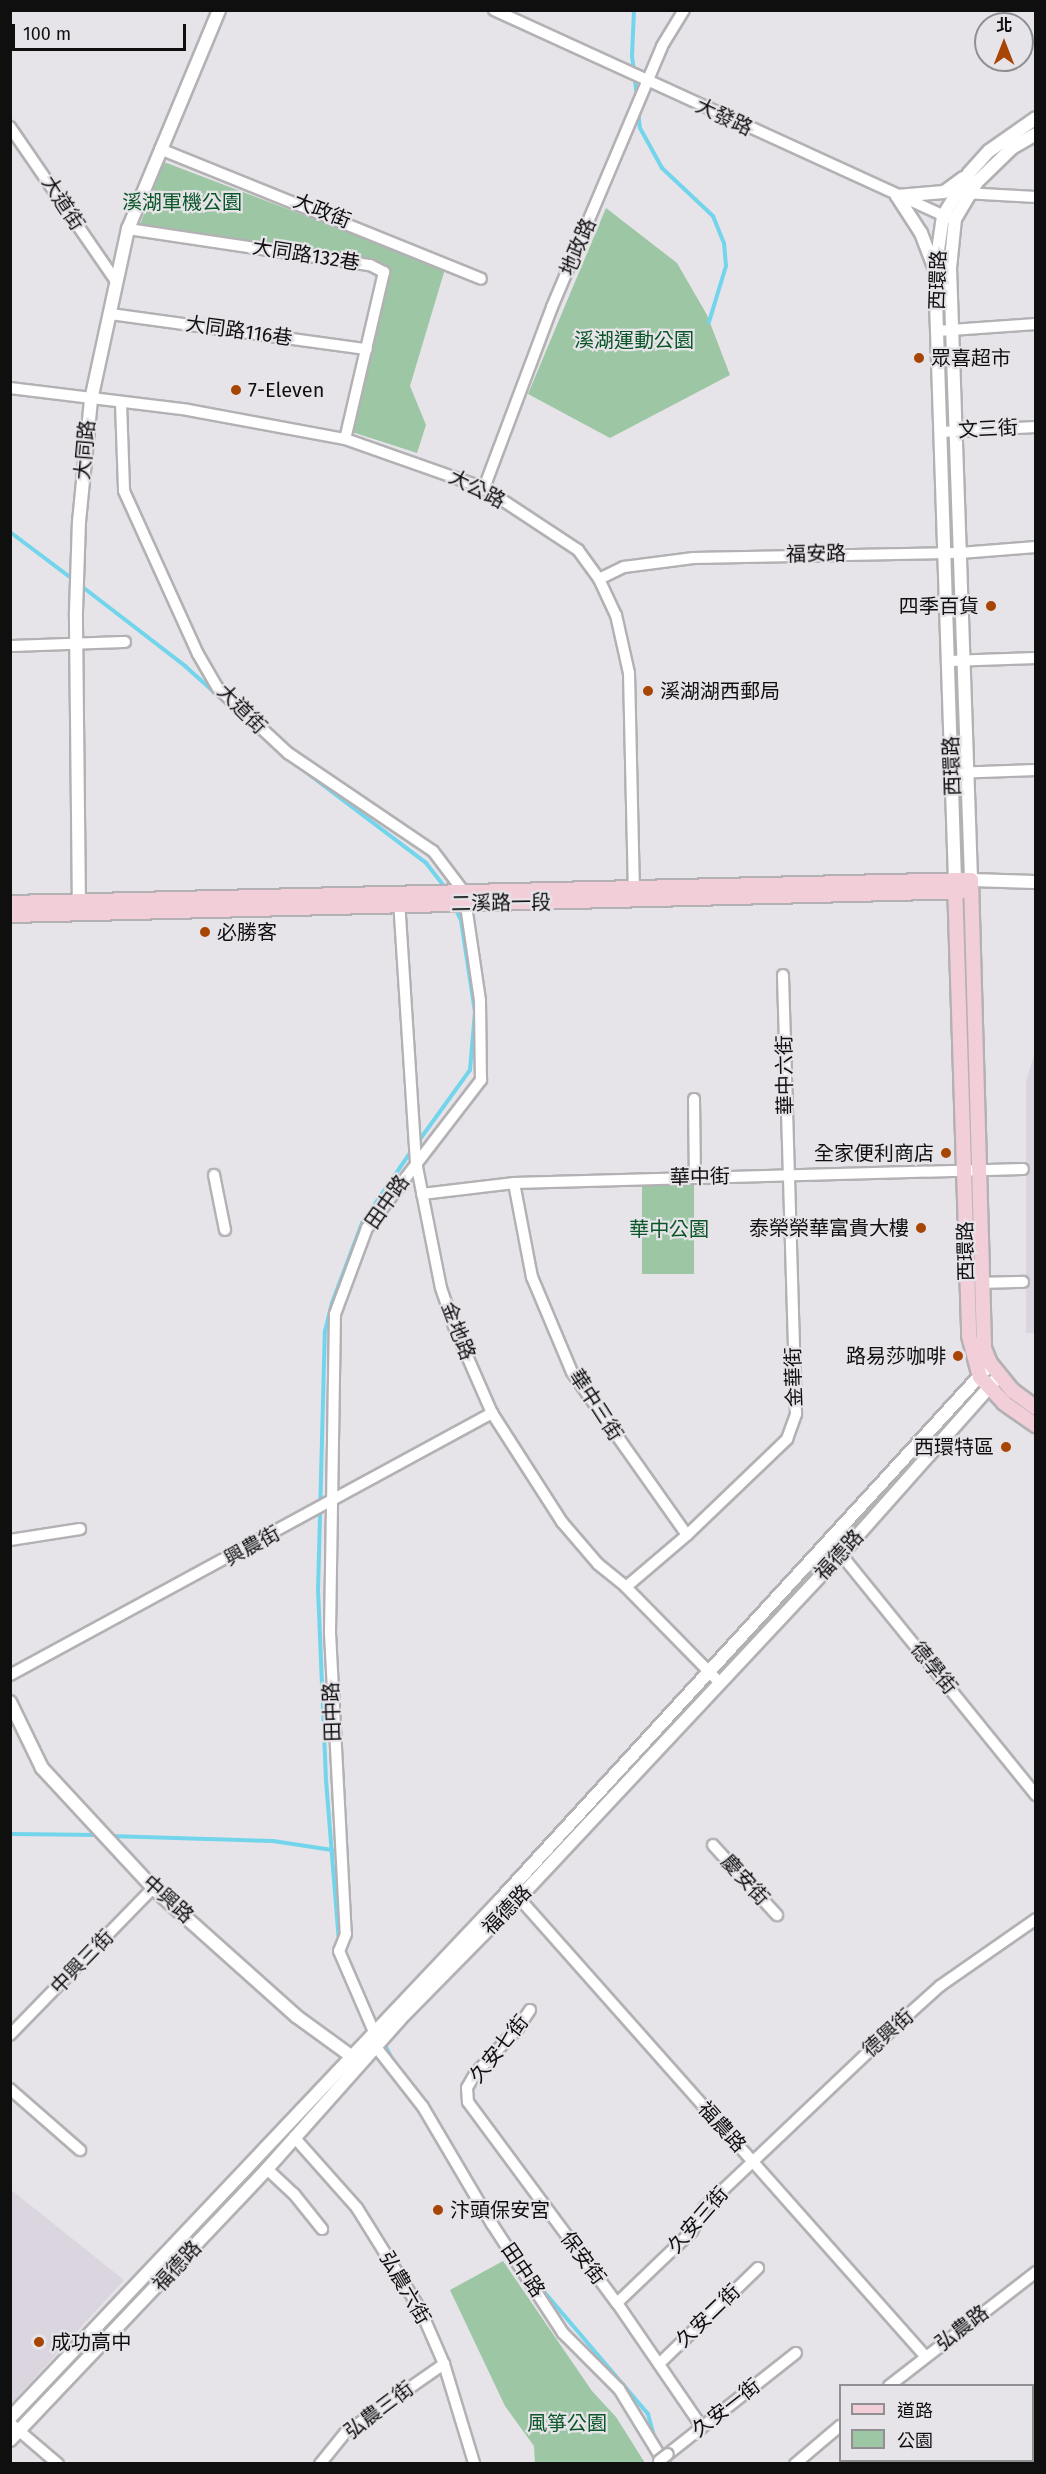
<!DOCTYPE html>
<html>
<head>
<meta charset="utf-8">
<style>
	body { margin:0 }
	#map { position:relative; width:1046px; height:2474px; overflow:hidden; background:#e6e4e8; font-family:"Fira Sans","Noto Sans TC",sans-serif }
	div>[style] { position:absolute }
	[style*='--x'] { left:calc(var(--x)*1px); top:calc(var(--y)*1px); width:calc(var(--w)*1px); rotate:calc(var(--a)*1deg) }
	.built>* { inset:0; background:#dbd5df }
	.green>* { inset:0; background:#9cc6a4; transform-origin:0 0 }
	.stream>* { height:4px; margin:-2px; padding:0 2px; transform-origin:2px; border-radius:2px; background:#72d5ec }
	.roads { filter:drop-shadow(2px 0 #b3b1b4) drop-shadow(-2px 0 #b3b1b4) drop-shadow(0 2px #b3b1b4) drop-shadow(0 -2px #b3b1b4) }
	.minor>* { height:10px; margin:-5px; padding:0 5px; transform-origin:5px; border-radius:5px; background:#fff }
	.tertiary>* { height:12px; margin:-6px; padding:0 6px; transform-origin:6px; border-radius:6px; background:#fff }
	.secondary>* { height:14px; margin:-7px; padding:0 7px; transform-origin:7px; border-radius:7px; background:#f2ced9 }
	.bridges { filter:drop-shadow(2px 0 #b3b1b4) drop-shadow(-2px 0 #b3b1b4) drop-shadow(0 2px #b3b1b4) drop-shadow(0 -2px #b3b1b4) }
	.minor-bridge>* { height:10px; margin:-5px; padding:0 5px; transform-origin:5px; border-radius:5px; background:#fff }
	.dots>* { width:16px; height:16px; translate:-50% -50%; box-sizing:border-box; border:3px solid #e6e4e8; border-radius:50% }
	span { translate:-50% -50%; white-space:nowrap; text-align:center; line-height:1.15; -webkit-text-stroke:4.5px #e6e4e8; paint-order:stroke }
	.street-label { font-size:20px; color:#100f10 }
	.park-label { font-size:20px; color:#0a5628 }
	.poi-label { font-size:20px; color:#100f10 }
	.left { translate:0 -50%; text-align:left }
	.right { translate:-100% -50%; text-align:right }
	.frame { position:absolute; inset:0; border:12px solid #100f10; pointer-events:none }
	.legend { position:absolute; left:839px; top:2384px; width:195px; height:78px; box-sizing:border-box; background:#e6e4e8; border:2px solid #908f92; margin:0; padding:8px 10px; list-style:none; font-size:18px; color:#100f10 }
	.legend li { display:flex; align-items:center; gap:12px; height:30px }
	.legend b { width:30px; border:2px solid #908f92 }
	.north { position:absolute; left:974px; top:12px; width:60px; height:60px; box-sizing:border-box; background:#e6e4e8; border:2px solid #908f92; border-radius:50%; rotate:0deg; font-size:16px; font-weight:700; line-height:24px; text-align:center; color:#100f10 }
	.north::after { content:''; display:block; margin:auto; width:21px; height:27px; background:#a74505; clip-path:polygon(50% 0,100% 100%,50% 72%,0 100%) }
	.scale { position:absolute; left:12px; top:24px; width:174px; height:27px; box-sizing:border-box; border:3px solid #100f10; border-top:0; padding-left:8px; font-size:18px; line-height:21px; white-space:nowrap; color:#100f10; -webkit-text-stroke:4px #e6e4e8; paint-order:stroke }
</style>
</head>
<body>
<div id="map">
	<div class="built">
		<i style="clip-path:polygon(1035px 1052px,1036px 1333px,1026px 1333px,1026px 1081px)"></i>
		<i style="clip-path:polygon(10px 2189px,124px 2280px,11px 2404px,10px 2404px)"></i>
	</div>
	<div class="green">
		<i style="clip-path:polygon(164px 162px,445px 269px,410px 386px,426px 425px,417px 453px,352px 432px,389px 276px,386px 268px,139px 227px)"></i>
		<i style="clip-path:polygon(606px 208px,677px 263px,707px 315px,730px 375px,610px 438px,528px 394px)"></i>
		<i style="left:642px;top:1185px;width:52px;height:89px"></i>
		<i style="clip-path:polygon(503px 2261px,592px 2391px,616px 2417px,645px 2463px,535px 2463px,534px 2446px,505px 2406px,450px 2290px)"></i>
	</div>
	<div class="stream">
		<i style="--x:634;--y:10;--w:46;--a:92.5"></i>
		<i style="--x:632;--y:56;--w:40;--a:82.9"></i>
		<i style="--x:638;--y:110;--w:18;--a:84"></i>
		<i style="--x:640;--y:128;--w:46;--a:61.2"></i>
		<i style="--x:662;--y:168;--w:70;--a:43.3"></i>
		<i style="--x:713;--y:216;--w:29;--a:68"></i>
		<i style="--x:724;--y:243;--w:23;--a:85"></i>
		<i style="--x:726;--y:266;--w:59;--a:106.9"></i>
		<i style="--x:10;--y:532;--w:80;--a:36.9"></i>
		<i style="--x:80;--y:585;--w:133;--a:37.6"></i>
		<i style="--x:185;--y:666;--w:67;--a:42"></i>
		<i style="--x:290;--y:760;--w:171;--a:37.1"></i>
		<i style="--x:426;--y:863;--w:34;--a:52"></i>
		<i style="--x:418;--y:1142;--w:89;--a:-54.2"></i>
		<i style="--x:470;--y:1070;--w:58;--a:-85.1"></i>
		<i style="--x:475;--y:1012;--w:93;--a:-98.7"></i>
		<i style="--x:461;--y:920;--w:13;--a:-117"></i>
		<i style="--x:10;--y:1834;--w:90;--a:0.6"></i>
		<i style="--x:110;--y:1836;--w:163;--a:1.8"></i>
		<i style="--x:273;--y:1841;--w:60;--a:8.7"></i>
		<i style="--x:339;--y:1942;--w:163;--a:-94.6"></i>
		<i style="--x:326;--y:1780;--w:188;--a:-92.4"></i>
		<i style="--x:318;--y:1592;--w:261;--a:-88.5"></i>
		<i style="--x:325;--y:1331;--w:29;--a:-76"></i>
		<i style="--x:332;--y:1303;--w:85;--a:-69.4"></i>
		<i style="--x:362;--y:1223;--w:88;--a:-55.6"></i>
		<i style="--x:351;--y:1965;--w:67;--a:67.2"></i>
		<i style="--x:383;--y:2042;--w:23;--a:61"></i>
		<i style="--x:534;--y:2280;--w:176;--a:49.6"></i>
		<i style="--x:648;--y:2414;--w:27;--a:75"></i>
	</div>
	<div class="roads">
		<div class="minor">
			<i style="--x:494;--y:10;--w:500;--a:24.57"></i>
			<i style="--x:10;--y:127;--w:186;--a:55.5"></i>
			<i style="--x:160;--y:149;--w:346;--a:22"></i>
			<i style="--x:964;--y:193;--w:72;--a:3.2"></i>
			<i style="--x:128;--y:229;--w:245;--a:8.5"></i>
			<i style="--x:370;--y:265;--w:16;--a:27"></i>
			<i style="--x:384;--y:272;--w:171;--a:103.1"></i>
			<i style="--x:110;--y:314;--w:259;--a:7.8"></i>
			<i style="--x:937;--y:331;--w:99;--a:-4"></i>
			<i style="--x:10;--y:388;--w:179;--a:7"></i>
			<i style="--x:188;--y:410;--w:160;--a:10.5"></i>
			<i style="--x:345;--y:439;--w:147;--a:19.4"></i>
			<i style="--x:484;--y:488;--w:113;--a:33.4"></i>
			<i style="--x:578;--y:550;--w:36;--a:54"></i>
			<i style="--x:599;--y:579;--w:40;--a:65"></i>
			<i style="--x:616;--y:615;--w:59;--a:77.4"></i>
			<i style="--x:629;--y:673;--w:223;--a:88.7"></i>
			<i style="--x:121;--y:403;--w:88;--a:88"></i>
			<i style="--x:124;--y:491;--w:179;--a:65.6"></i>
			<i style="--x:198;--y:654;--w:39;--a:60"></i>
			<i style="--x:218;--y:688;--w:96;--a:42.9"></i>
			<i style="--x:288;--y:753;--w:175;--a:34.1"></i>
			<i style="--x:433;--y:851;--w:51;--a:52.9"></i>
			<i style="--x:464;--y:892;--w:110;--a:81.6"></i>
			<i style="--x:480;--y:1001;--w:79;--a:89.3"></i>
			<i style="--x:481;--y:1080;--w:187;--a:127.6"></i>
			<i style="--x:367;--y:1228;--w:92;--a:110.4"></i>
			<i style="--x:335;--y:1314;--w:319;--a:90.9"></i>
			<i style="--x:330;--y:1633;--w:301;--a:87"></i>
			<i style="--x:346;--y:1934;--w:18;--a:112"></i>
			<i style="--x:339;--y:1951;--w:88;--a:66.6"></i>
			<i style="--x:374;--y:2032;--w:15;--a:82"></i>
			<i style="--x:376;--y:2047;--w:76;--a:51.9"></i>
			<i style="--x:423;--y:2107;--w:136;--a:59.5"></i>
			<i style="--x:492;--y:2224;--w:130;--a:56.9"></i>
			<i style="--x:563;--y:2333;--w:79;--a:45"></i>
			<i style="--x:619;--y:2389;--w:88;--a:58.5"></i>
			<i style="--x:940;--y:432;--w:96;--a:-3"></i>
			<i style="--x:484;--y:488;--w:193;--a:-69.4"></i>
			<i style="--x:552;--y:307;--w:283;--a:-67.1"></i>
			<i style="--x:662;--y:46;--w:42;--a:-58.6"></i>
			<i style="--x:599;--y:579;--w:28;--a:-26"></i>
			<i style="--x:624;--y:567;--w:70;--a:-7.4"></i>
			<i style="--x:693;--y:558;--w:267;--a:-1.1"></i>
			<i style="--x:960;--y:553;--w:76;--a:-4.5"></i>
			<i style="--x:10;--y:646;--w:115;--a:-2"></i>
			<i style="--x:949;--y:661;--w:87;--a:-2"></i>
			<i style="--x:953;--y:773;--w:83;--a:-2.1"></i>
			<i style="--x:399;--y:900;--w:263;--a:86.3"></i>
			<i style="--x:416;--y:1162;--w:128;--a:78.8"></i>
			<i style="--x:441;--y:1288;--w:40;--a:71.1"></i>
			<i style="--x:454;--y:1326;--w:95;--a:66.4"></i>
			<i style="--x:492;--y:1413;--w:130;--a:57.3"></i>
			<i style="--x:562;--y:1522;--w:55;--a:49.4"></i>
			<i style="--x:598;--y:1564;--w:36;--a:39"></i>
			<i style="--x:626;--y:1587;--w:133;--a:45.6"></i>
			<i style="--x:694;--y:1099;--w:78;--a:89.3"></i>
			<i style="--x:214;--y:1175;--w:56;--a:78.7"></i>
			<i style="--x:514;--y:1183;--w:96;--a:79.2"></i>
			<i style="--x:532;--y:1277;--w:103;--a:67.2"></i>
			<i style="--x:572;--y:1372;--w:199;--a:54.8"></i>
			<i style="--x:687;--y:1535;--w:80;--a:139.6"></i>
			<i style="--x:422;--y:1194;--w:93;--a:-6.8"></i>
			<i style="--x:514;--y:1183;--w:509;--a:-1.58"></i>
			<i style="--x:981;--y:1283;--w:42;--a:-1.4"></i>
			<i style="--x:687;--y:1535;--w:139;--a:-43.8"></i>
			<i style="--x:787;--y:1439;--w:27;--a:-70"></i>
			<i style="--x:796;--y:1414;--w:439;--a:-91.7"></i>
			<i style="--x:10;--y:1540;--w:71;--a:-8.9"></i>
			<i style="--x:831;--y:1542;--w:326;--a:51"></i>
			<i style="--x:10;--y:1675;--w:549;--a:-28.53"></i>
			<i style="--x:713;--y:1845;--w:95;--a:47.6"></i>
			<i style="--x:519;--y:1898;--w:612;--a:48.44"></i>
			<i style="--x:530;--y:2010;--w:22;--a:124"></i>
			<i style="--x:518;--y:2028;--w:63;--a:133.1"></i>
			<i style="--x:475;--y:2074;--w:16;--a:120"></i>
			<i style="--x:467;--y:2088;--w:14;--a:86"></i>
			<i style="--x:468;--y:2102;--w:250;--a:53.5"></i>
			<i style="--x:617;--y:2303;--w:150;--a:55.6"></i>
			<i style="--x:10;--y:2035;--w:205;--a:-45.8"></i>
			<i style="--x:10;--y:2089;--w:93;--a:41.1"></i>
			<i style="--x:294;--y:2137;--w:95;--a:48.4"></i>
			<i style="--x:357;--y:2208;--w:121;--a:58.1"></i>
			<i style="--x:421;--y:2311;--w:58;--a:66.5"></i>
			<i style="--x:444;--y:2364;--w:103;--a:73.1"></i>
			<i style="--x:267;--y:2169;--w:37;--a:43"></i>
			<i style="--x:294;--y:2194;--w:45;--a:51.3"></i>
			<i style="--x:617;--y:2303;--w:104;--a:-43.8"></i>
			<i style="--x:692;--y:2231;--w:27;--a:-62"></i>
			<i style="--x:705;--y:2207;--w:269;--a:-43.5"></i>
			<i style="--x:900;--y:2022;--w:54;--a:-42"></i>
			<i style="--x:940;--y:1986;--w:117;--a:-34.9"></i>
			<i style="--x:659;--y:2364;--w:138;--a:-44.1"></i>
			<i style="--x:889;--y:2386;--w:186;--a:-37.8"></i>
			<i style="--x:10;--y:2423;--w:63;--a:40.5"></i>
			<i style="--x:668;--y:2454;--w:163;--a:-38.3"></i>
			<i style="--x:320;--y:2464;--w:40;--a:-51"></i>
			<i style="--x:345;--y:2433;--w:121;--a:-34.9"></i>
			<i style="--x:795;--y:2464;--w:59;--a:-40.2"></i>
		</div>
		<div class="tertiary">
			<i style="--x:1036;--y:134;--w:28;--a:150"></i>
			<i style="--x:1012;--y:148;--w:49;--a:135.8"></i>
			<i style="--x:977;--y:182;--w:43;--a:120.7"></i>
			<i style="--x:955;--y:219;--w:49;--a:95.8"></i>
			<i style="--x:950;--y:268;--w:612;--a:88.03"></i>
			<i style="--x:971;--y:880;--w:65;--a:1.8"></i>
			<i style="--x:897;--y:196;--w:44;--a:57"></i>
			<i style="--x:921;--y:233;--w:36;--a:69"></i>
			<i style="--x:897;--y:196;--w:47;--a:-4.9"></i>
			<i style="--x:944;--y:192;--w:24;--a:-36"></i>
			<i style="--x:955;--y:880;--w:609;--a:-91.88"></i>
			<i style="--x:935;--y:271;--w:56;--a:-81.7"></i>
			<i style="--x:943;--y:216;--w:50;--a:-58.8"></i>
			<i style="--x:969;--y:173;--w:30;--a:-48"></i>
			<i style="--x:989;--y:151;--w:57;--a:-35.1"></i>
			<i style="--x:79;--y:910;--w:299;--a:-90.6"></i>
			<i style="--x:76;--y:611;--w:89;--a:-88.1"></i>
			<i style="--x:79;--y:522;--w:123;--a:-84.4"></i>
			<i style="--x:91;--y:400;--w:175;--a:-77.8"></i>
			<i style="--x:128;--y:229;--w:237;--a:-67.4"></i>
			<i style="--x:10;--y:1702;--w:73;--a:64.1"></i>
			<i style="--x:42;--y:1768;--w:163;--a:47.2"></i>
			<i style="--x:153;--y:1888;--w:192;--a:41.8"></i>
			<i style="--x:296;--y:2016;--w:77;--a:36"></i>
			<i style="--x:10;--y:2418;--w:713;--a:-46.59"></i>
			<i style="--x:500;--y:1900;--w:720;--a:-47.53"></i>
			<i style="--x:10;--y:2440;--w:373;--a:-46.5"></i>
			<i style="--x:267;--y:2169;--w:200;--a:-48.4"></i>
			<i style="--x:400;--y:2019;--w:170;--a:-45.5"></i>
			<i style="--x:519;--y:1898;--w:473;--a:-46.9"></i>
			<i style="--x:842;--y:1553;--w:238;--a:-48.4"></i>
		</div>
		<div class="secondary">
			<i style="--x:955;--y:882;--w:454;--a:88.2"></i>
			<i style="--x:969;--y:1336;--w:42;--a:75"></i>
			<i style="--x:980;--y:1377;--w:35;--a:47"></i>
			<i style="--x:1004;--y:1403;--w:39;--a:35"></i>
			<i style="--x:10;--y:903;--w:961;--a:-1.37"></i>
			<i style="--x:971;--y:880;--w:468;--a:88.4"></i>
			<i style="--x:984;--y:1348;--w:16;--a:68"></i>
			<i style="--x:990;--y:1363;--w:36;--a:51"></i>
			<i style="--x:1013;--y:1391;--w:29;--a:36"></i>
			<i style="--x:10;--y:915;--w:961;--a:-1.43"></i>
		</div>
	</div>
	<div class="bridges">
		<div class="minor-bridge">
			<i style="--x:659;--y:2461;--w:11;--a:-38"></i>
		</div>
	</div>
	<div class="dots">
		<i style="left:919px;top:358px;background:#a74505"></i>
		<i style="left:236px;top:390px;background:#a74505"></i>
		<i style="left:991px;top:606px;background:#a74505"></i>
		<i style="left:648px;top:691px;background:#a74505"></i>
		<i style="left:205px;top:932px;background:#a74505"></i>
		<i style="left:946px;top:1153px;background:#a74505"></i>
		<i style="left:921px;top:1228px;background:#a74505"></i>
		<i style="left:958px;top:1356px;background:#a74505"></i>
		<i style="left:1006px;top:1447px;background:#a74505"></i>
		<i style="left:438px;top:2210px;background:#a74505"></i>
		<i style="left:39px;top:2342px;background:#a74505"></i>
	</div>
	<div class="street-label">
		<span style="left:724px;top:117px;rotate:25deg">大發路</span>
		<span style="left:63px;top:203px;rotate:57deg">大道街</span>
		<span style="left:322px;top:211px;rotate:22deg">大政街</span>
		<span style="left:578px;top:247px;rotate:-67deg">地政路</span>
		<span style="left:306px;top:255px;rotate:9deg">大同路132巷</span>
		<span style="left:938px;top:280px;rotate:-88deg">西環路</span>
		<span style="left:239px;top:331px;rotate:8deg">大同路116巷</span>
		<span style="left:988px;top:429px;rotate:-3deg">文三街</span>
		<span style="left:85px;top:450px;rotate:-85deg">大同路</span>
		<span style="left:477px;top:489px;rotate:27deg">大公路</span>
		<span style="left:816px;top:554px;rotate:-1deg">福安路</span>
		<span style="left:242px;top:709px;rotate:45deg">大道街</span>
		<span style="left:952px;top:766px;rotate:-92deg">西環路</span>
		<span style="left:501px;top:903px;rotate:-1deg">二溪路一段</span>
		<span style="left:785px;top:1075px;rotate:-91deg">華中六街</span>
		<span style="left:700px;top:1177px;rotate:-1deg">華中街</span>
		<span style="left:387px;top:1202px;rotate:-55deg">田中路</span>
		<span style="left:966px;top:1251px;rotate:-91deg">西環路</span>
		<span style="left:458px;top:1331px;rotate:69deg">金地路</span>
		<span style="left:794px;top:1377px;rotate:-92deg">金華街</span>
		<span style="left:596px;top:1405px;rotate:57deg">華中三街</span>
		<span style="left:252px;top:1546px;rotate:-29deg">興農街</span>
		<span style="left:839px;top:1555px;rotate:-47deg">福德路</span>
		<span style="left:934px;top:1668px;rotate:51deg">德學街</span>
		<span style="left:332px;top:1712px;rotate:-92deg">田中路</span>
		<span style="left:745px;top:1880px;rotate:47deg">慶安街</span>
		<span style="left:168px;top:1899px;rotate:42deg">中興路</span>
		<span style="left:507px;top:1910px;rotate:-46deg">福德路</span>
		<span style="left:82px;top:1962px;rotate:-46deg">中興三街</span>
		<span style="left:888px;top:2033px;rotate:-42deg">德興街</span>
		<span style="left:499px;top:2049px;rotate:-51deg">久安七街</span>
		<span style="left:722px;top:2127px;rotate:48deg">福農路</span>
		<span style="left:698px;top:2220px;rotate:-49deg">久安三街</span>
		<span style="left:583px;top:2258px;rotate:53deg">保安街</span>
		<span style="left:177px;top:2266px;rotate:-47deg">福德路</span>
		<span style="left:523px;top:2270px;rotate:56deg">田中路</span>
		<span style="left:405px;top:2288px;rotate:60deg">弘農六街</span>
		<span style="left:708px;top:2316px;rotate:-44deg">久安二街</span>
		<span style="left:962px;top:2328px;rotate:-37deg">弘農路</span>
		<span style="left:726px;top:2408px;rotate:-38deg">久安一街</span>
		<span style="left:379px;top:2410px;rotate:-37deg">弘農三街</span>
	</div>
	<div class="park-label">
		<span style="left:182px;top:202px">溪湖軍機公園</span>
		<span style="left:634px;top:340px">溪湖運動公園</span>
		<span style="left:669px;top:1229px">華中公園</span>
		<span style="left:567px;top:2423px">風箏公園</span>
	</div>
	<div class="poi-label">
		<span class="left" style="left:931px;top:358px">眾喜超市</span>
		<span class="left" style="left:248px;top:390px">7-Eleven</span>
		<span class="right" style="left:979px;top:606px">四季百貨</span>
		<span class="left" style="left:660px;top:691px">溪湖湖西郵局</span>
		<span class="left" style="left:217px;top:932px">必勝客</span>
		<span class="right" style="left:934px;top:1153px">全家便利商店</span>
		<span class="right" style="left:909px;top:1228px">泰榮榮華富貴大樓</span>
		<span class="right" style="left:946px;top:1356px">路易莎咖啡</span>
		<span class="right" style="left:994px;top:1447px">西環特區</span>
		<span class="left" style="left:450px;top:2210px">汴頭保安宮</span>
		<span class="left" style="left:51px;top:2342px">成功高中</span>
	</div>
	<div class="frame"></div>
	<ul class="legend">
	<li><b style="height:8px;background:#f2ced9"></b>道路</li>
	<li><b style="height:16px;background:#9cc6a4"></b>公園</li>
	</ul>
	<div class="north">北</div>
	<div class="scale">100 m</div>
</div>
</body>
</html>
